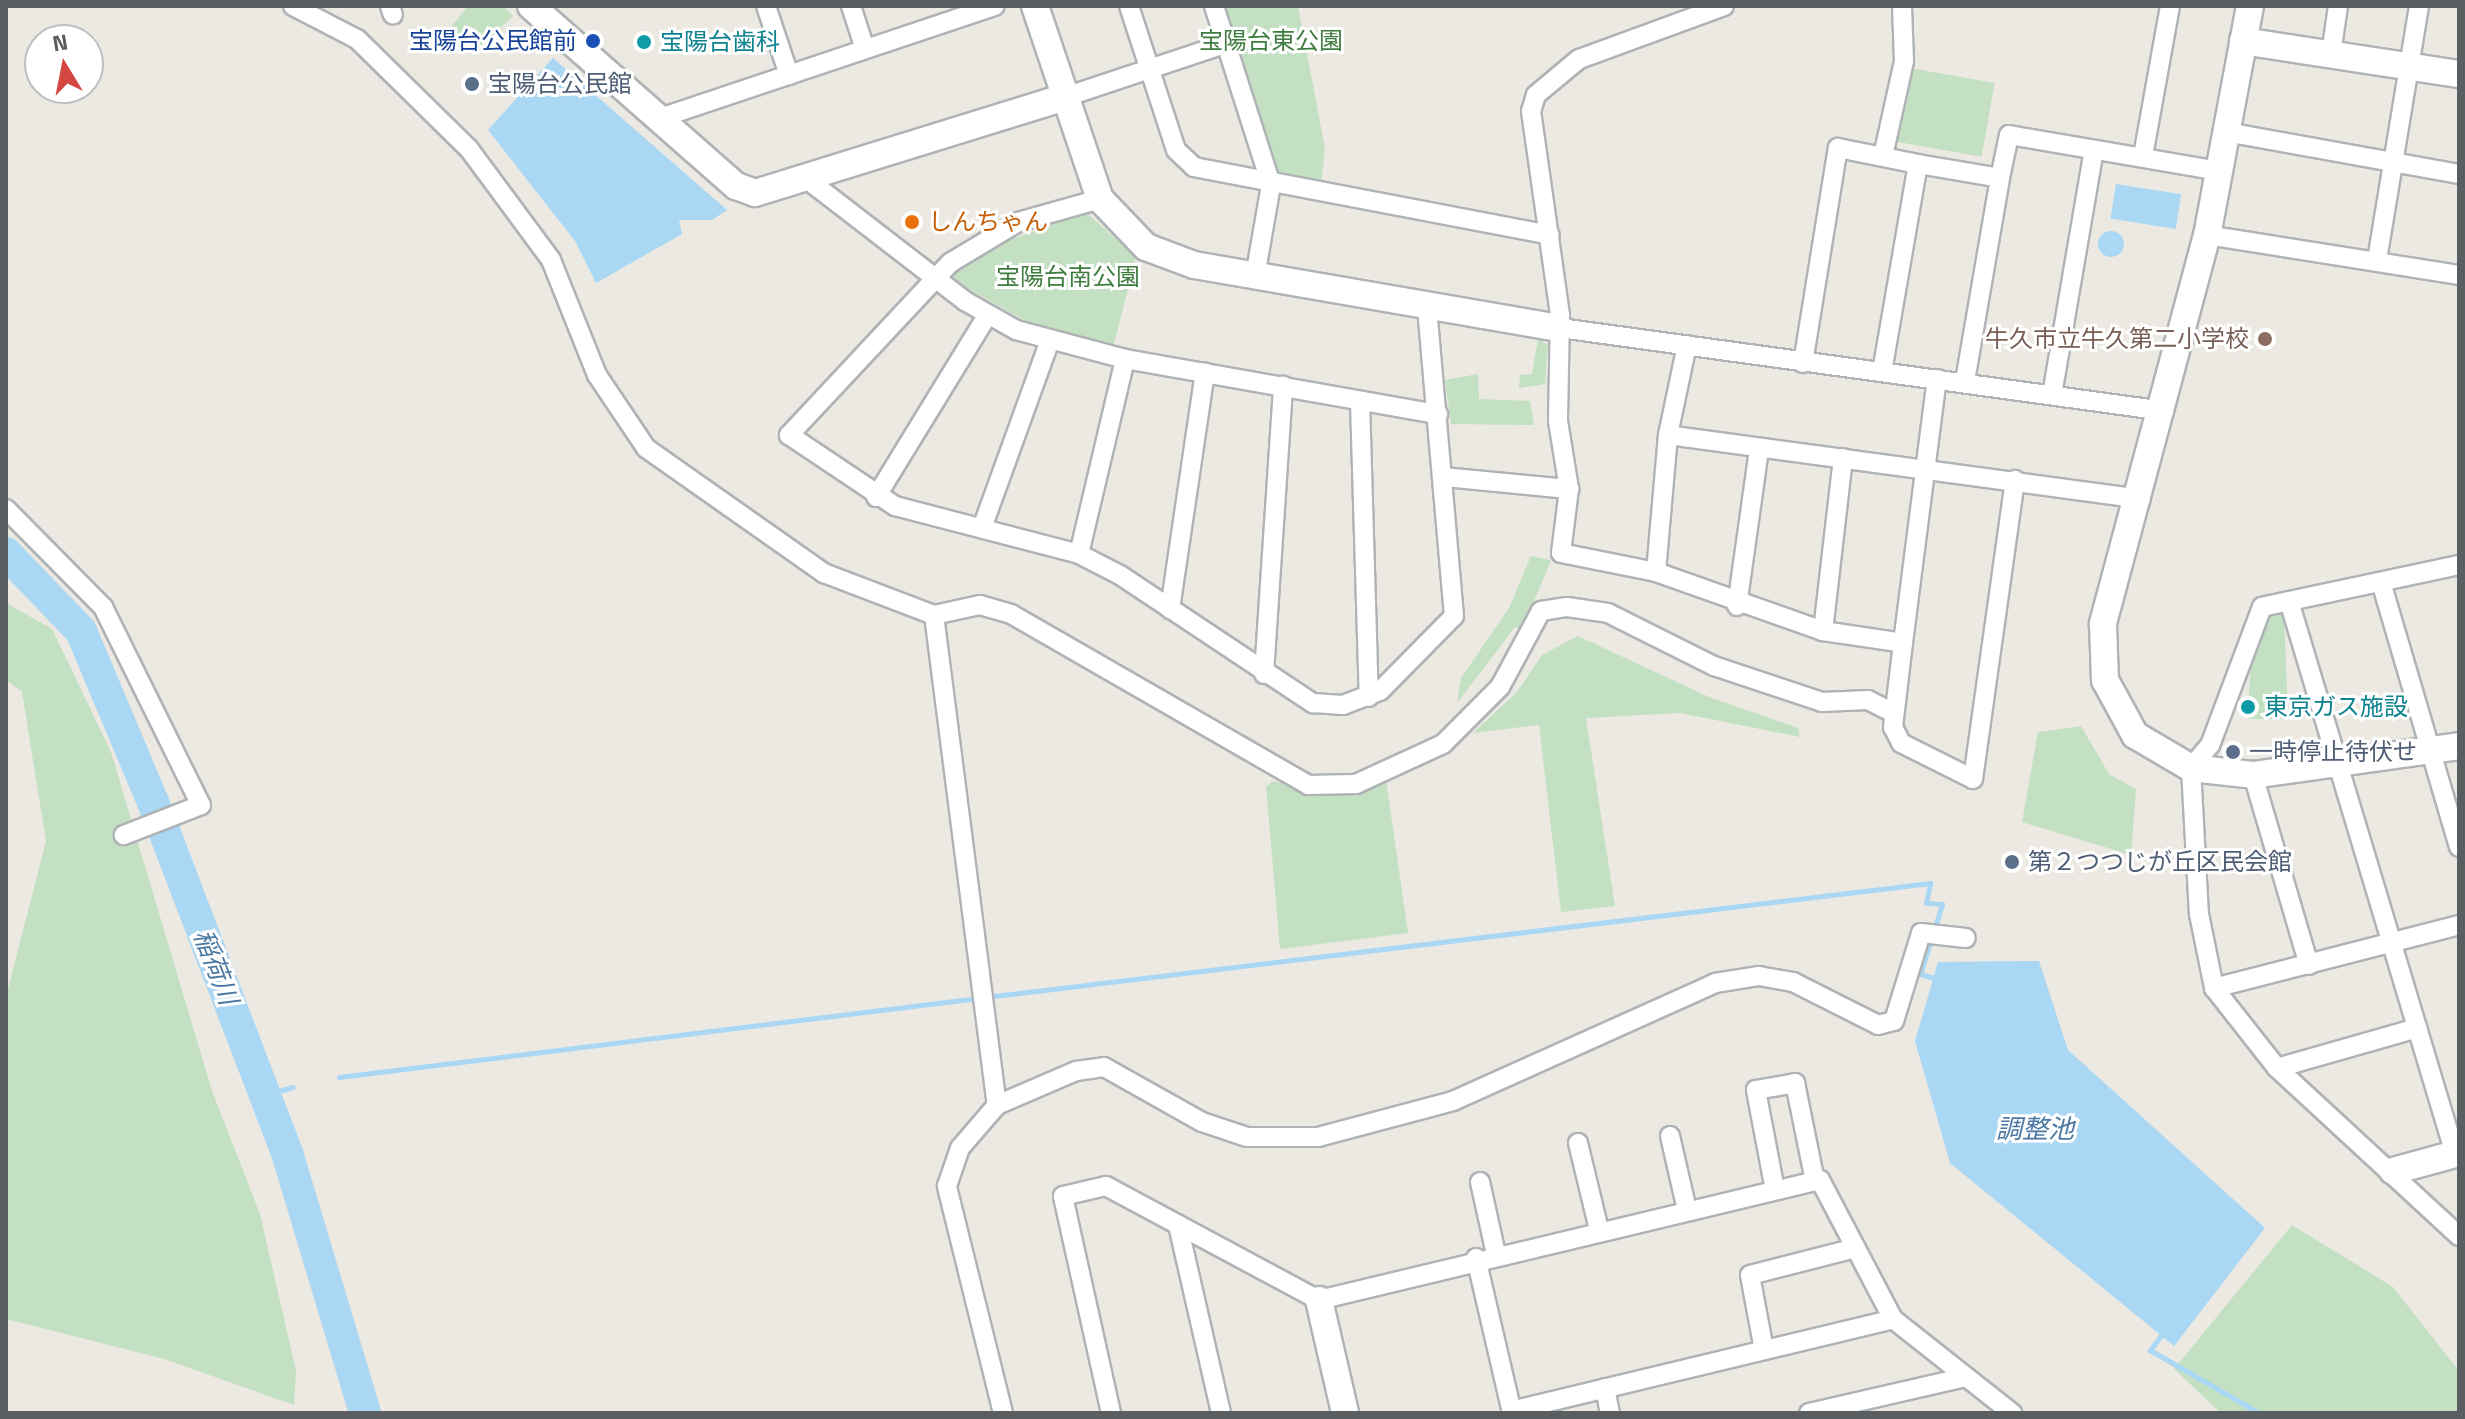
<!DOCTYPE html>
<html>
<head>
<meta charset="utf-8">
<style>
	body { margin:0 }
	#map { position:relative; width:2465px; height:1419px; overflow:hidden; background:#ebe9e2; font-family:"Titillium Web","Noto Sans JP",sans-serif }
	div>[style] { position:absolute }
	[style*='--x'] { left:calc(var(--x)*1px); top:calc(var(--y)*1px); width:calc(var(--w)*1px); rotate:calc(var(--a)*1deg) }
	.green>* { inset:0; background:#c3e0c2; transform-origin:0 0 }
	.water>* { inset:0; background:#aad7f3; transform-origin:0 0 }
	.round { border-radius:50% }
	.stream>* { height:5px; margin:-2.5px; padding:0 2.5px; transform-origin:2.5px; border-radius:2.5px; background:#aad7f3 }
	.river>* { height:32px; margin:-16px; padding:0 16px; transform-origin:16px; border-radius:16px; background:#aad7f3 }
	.roads { filter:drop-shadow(2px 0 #b0b3b6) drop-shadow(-2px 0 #b0b3b6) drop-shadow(0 2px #b0b3b6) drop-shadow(0 -2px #b0b3b6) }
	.street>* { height:18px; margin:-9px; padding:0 9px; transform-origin:9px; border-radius:9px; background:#fff }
	.secondary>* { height:26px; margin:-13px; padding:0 13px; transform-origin:13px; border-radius:13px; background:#fff }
	.dots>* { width:22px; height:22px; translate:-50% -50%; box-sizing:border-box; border:4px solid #fff; border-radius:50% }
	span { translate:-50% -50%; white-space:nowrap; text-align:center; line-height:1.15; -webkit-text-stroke:6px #fff; paint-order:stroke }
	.transit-label { font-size:24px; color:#164399 }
	.right { translate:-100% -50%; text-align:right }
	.park-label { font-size:24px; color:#3f7c3f }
	.culture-label { font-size:24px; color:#0d838f }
	.left { translate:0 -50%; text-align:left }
	.service-label { font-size:24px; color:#4e5e75 }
	.food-label { font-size:24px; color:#c56008 }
	.education-label { font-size:24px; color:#785e54 }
	.water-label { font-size:26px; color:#4b79a3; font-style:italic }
	.frame { position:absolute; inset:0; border:8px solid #5b5e61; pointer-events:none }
	.north { position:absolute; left:24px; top:24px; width:80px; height:80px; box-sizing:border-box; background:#fff; border:2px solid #bdbfc0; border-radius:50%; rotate:350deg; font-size:22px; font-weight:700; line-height:32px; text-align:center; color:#5b5e61 }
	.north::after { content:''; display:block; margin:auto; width:28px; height:36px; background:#d24742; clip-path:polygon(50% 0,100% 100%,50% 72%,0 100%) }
</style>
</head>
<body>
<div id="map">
	<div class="green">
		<i style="clip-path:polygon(468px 6px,503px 6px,513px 16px,476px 51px,450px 28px)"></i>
		<i style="clip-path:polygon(1224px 6px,1298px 6px,1325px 149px,1321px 184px,1278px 177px)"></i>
		<i style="left:1904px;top:67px;width:92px;height:75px;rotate:10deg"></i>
		<i style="clip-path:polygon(1086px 212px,1136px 257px,1113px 348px,1044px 331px,954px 281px,953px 272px,988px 248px)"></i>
		<i style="clip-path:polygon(1538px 339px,1548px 345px,1545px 384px,1519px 388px,1520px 375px,1532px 374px)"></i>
		<i style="clip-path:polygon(1478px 374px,1479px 399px,1530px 401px,1534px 425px,1451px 424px,1445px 380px)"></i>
		<i style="clip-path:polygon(1531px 556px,1551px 560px,1522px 630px,1515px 627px,1457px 703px,1461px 678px,1509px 608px)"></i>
		<i style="clip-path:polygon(6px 603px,52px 629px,111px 752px,212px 1091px,260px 1214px,296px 1371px,294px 1405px,164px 1359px,6px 1319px,6px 997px,46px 841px,22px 692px,6px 680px)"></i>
		<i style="clip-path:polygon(2284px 610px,2288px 719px,2248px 719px,2251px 654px,2263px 616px)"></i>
		<i style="clip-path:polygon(1578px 636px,1709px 697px,1798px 728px,1800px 737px,1680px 713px,1586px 718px,1615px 906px,1561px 912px,1539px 725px,1473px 733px,1517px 692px,1542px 655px)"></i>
		<i style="clip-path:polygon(2081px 726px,2109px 774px,2136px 789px,2131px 855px,2022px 822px,2038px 732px)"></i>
		<i style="clip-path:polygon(1386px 780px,1408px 933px,1280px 949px,1266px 787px,1272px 781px,1338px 794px)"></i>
		<i style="clip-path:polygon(2292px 1225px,2393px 1287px,2459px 1371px,2459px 1413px,2221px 1413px,2174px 1369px)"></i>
	</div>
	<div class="water">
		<i style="clip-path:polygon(553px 58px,727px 210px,712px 220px,679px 220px,682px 234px,596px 283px,575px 241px,488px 130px)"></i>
		<i style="left:2116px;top:184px;width:66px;height:35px;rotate:9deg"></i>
		<i class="round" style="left:2098px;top:231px;width:26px;height:26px"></i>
		<i style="clip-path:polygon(2039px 961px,2068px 1050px,2265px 1228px,2174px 1346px,1950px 1163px,1915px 1041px,1938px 962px)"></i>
	</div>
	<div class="stream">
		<i style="--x:1931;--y:939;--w:37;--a:107"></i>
		<i style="--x:1920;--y:974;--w:18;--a:16"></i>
		<i style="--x:994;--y:996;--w:943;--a:-6.88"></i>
		<i style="--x:1930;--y:883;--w:20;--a:101"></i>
		<i style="--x:1926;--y:903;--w:16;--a:4"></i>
		<i style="--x:1942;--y:904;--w:27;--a:107"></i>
		<i style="--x:339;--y:1077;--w:636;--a:-7.05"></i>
		<i style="--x:265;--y:1095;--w:29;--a:-16"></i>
		<i style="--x:2164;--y:1331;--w:24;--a:126"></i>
		<i style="--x:2150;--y:1350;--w:126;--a:30"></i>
	</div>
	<div class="river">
		<i style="--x:6;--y:553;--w:108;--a:46.1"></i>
		<i style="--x:81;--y:631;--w:186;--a:67.2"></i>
		<i style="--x:153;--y:802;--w:379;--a:69.1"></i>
		<i style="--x:288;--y:1156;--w:268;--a:73.3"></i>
	</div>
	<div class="roads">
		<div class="street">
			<i style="--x:293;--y:6;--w:72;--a:27.3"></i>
			<i style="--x:357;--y:39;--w:157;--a:44.5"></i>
			<i style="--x:469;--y:149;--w:138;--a:53.5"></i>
			<i style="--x:551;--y:260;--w:124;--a:68.2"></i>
			<i style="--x:597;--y:375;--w:88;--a:56.1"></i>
			<i style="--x:646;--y:448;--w:218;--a:35.1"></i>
			<i style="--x:824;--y:573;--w:118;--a:20.9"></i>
			<i style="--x:934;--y:615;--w:494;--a:82.7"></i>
			<i style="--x:390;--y:6;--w:9;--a:72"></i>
			<i style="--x:766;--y:6;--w:73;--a:71.6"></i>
			<i style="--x:851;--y:6;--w:45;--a:72"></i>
			<i style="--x:1129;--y:6;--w:151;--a:71.9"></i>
			<i style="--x:1176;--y:150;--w:25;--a:43"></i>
			<i style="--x:1194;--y:167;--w:362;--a:10.8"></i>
			<i style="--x:1214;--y:6;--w:188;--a:72.3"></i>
			<i style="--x:1271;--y:185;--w:93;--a:99.9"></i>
			<i style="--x:1724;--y:6;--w:154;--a:159.9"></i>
			<i style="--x:1579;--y:59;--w:56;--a:140.1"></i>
			<i style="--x:1536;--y:95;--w:17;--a:107"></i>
			<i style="--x:1531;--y:111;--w:206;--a:81.9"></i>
			<i style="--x:1560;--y:315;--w:106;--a:91.1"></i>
			<i style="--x:1558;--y:421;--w:69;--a:80.8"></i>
			<i style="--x:1569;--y:489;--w:64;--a:97.1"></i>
			<i style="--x:1561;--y:553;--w:97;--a:11.3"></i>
			<i style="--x:1656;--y:572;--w:177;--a:19.5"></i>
			<i style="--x:1823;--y:631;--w:81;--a:8.5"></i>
			<i style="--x:1903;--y:643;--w:85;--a:96.8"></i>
			<i style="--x:1893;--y:727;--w:18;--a:63"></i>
			<i style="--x:1901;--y:743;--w:80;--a:26.6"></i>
			<i style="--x:1973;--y:779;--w:302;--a:-82"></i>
			<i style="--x:2331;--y:54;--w:49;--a:-81.7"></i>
			<i style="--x:1065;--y:97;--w:171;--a:-18.4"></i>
			<i style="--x:657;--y:119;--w:356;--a:-18.5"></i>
			<i style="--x:2226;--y:132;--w:237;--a:10.2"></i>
			<i style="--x:1883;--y:156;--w:97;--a:-77.5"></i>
			<i style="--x:1904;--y:61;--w:55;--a:-92.1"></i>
			<i style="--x:2143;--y:156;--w:152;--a:-79.8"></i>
			<i style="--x:808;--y:180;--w:198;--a:37.6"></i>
			<i style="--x:965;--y:301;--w:59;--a:29.6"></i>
			<i style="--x:1016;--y:330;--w:113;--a:14.9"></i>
			<i style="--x:1125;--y:359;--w:318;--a:10"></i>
			<i style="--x:1100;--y:199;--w:85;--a:164.3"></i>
			<i style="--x:1018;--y:222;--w:79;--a:148.9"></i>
			<i style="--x:950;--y:263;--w:236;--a:133.1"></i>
			<i style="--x:789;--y:435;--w:128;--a:33.8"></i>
			<i style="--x:895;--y:506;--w:190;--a:14.6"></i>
			<i style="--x:1079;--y:554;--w:46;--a:27.1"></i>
			<i style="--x:1120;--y:575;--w:232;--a:33.6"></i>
			<i style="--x:1313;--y:703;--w:30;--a:4"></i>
			<i style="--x:1343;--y:705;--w:40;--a:-21"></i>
			<i style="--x:1380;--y:691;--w:105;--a:-45.4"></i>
			<i style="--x:1454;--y:616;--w:310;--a:-95"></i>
			<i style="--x:2207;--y:235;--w:255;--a:9"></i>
			<i style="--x:2377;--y:260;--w:257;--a:-80.6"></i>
			<i style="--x:1560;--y:328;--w:610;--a:7.82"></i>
			<i style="--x:1803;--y:363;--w:218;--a:-80.8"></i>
			<i style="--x:1838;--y:148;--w:82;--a:11.3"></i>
			<i style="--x:1882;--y:372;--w:211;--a:-80.2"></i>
			<i style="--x:1918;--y:164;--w:83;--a:9.7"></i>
			<i style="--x:2000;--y:178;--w:44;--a:-78.2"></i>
			<i style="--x:2009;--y:135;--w:214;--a:9.7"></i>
			<i style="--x:1965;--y:381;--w:206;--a:-80.2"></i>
			<i style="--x:2052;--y:395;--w:249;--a:-80.3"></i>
			<i style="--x:1360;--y:401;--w:296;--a:88.3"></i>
			<i style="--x:1668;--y:435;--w:477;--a:7.7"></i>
			<i style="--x:1444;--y:477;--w:126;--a:5.5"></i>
			<i style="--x:876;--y:497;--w:212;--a:-58.5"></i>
			<i style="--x:6;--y:509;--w:138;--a:45.3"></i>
			<i style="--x:103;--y:607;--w:221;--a:63.7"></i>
			<i style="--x:201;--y:805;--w:83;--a:158.7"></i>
			<i style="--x:982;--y:528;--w:197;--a:-70.1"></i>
			<i style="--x:1079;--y:554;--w:200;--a:-76.7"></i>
			<i style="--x:2459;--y:565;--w:201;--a:168"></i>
			<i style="--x:2262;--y:607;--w:147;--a:110.6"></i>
			<i style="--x:2210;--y:745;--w:30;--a:130"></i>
			<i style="--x:2191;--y:768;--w:146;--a:86.9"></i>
			<i style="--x:2199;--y:914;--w:76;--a:78.5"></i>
			<i style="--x:2214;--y:988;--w:102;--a:51.8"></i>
			<i style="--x:2277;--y:1068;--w:248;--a:42.7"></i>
			<i style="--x:1656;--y:572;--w:138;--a:-85"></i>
			<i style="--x:1668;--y:435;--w:92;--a:-78.1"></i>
			<i style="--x:2381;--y:582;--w:276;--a:73.6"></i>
			<i style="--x:2289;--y:601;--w:577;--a:73.29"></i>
			<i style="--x:1737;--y:606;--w:159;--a:-82"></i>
			<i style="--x:1170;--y:609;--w:239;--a:-81.6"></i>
			<i style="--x:934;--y:615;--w:47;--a:-12.3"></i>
			<i style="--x:980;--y:605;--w:32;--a:16"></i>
			<i style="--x:1011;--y:614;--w:343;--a:29.9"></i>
			<i style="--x:1308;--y:785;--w:48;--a:-1.2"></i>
			<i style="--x:1356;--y:784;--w:96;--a:-24.7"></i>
			<i style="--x:1443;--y:744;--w:81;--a:-45"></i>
			<i style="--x:1500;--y:687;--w:86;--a:-61.7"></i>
			<i style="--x:1541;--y:611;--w:26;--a:-9"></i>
			<i style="--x:1567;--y:607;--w:41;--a:8.3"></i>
			<i style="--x:1608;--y:613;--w:119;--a:26.6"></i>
			<i style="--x:1714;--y:666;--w:114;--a:18.4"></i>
			<i style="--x:1822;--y:702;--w:46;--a:-2.5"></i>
			<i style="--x:1868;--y:700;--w:29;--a:27"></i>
			<i style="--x:1823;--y:631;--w:174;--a:-83.4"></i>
			<i style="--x:1903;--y:643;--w:266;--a:-82.7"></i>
			<i style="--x:1264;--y:674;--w:289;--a:-86.2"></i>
			<i style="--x:2253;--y:775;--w:198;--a:73.6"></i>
			<i style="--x:2214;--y:988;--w:253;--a:-14.4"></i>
			<i style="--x:2277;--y:1068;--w:146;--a:-15.9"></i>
			<i style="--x:1670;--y:1136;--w:76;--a:77.1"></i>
			<i style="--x:1578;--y:1143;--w:89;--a:76.4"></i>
			<i style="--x:1480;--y:1182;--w:74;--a:77.5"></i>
			<i style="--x:1775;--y:1190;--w:102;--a:-100.8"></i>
			<i style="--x:1756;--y:1090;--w:40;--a:-10"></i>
			<i style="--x:1795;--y:1083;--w:100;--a:78.5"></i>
			<i style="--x:1178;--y:1225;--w:193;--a:77.1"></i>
			<i style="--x:1476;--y:1258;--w:159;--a:76.9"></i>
			<i style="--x:1764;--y:1350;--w:76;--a:-100.6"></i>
			<i style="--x:1750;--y:1275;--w:109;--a:-14.3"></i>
			<i style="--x:1605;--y:1388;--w:25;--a:79"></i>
			<i style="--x:1511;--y:1411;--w:393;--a:-13.5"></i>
			<i style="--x:1003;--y:1413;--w:234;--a:-103.9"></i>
			<i style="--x:947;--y:1186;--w:40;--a:-71.1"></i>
			<i style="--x:960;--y:1148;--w:57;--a:-49.3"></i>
			<i style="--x:997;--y:1105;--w:86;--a:-23.3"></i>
			<i style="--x:1076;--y:1071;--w:28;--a:-8"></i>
			<i style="--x:1104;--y:1067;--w:112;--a:29.3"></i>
			<i style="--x:1202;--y:1122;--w:47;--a:18.4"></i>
			<i style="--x:1247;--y:1137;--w:71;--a:0"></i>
			<i style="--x:1318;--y:1137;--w:140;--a:-14.9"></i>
			<i style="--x:1453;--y:1101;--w:287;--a:-24.2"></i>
			<i style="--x:1715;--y:983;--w:45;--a:-9"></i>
			<i style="--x:1759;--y:976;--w:35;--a:10"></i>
			<i style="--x:1793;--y:982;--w:95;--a:26.8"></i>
			<i style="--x:1878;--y:1025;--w:16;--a:-14"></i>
			<i style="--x:1894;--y:1021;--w:92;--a:-72.9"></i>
			<i style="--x:1921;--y:933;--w:45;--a:6.3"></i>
			<i style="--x:1111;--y:1413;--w:222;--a:-102.5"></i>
			<i style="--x:1063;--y:1196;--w:44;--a:-13.1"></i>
			<i style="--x:1106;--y:1186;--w:242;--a:28.2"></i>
			<i style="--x:1319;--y:1300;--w:515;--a:-13.47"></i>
			<i style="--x:1820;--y:1180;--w:157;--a:62.3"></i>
			<i style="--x:1893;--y:1319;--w:152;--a:38.3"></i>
			<i style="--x:1809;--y:1413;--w:161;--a:-12.9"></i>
		</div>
		<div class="secondary">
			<i style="--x:531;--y:6;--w:273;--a:41.3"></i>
			<i style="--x:736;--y:186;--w:20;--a:20"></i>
			<i style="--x:755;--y:193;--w:325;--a:-17.2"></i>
			<i style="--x:1035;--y:6;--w:204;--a:71.4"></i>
			<i style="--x:1100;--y:199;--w:66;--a:46.2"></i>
			<i style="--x:1146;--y:247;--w:51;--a:20.6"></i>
			<i style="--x:1194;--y:265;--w:371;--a:9.8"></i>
			<i style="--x:2250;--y:6;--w:233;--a:100.6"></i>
			<i style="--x:2207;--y:235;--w:403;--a:105"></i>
			<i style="--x:2103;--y:624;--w:56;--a:88"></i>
			<i style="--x:2105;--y:680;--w:63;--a:61.4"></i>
			<i style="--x:2135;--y:735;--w:65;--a:30.5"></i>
			<i style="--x:2191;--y:768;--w:62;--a:6.4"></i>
			<i style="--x:2253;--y:775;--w:208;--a:-8"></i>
			<i style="--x:2243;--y:41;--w:219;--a:8.7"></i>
			<i style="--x:2393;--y:1171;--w:68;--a:-15.3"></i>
			<i style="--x:1319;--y:1300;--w:116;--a:77"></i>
		</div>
	</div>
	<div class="dots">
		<i style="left:593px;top:41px;background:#1a4fb4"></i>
		<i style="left:644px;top:42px;background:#0f9aa8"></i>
		<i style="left:472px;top:84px;background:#5c6f8a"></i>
		<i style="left:912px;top:222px;background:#e8710a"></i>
		<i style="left:2265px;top:339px;background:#8d6e63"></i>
		<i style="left:2248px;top:707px;background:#0f9aa8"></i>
		<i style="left:2233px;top:752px;background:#5c6f8a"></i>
		<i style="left:2012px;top:862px;background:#5c6f8a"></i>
	</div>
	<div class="transit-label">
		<span class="right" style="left:577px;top:41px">宝陽台公民館前</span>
	</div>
	<div class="park-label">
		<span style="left:1271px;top:41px">宝陽台東公園</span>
		<span style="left:1068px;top:277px">宝陽台南公園</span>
	</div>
	<div class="culture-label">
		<span class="left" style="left:660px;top:42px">宝陽台歯科</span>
		<span class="left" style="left:2264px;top:707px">東京ガス施設</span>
	</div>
	<div class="service-label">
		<span class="left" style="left:488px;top:84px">宝陽台公民館</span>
		<span class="left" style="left:2249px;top:752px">一時停止待伏せ</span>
		<span class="left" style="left:2028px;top:862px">第２つつじが丘区民会館</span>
	</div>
	<div class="food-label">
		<span class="left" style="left:928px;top:222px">しんちゃん</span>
	</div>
	<div class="education-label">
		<span class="right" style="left:2249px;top:339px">牛久市立牛久第二小学校</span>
	</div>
	<div class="water-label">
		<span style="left:216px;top:967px;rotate:69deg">稲荷川</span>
		<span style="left:2035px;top:1129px">調整池</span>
	</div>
	<div class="frame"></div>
	<div class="north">N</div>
</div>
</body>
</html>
